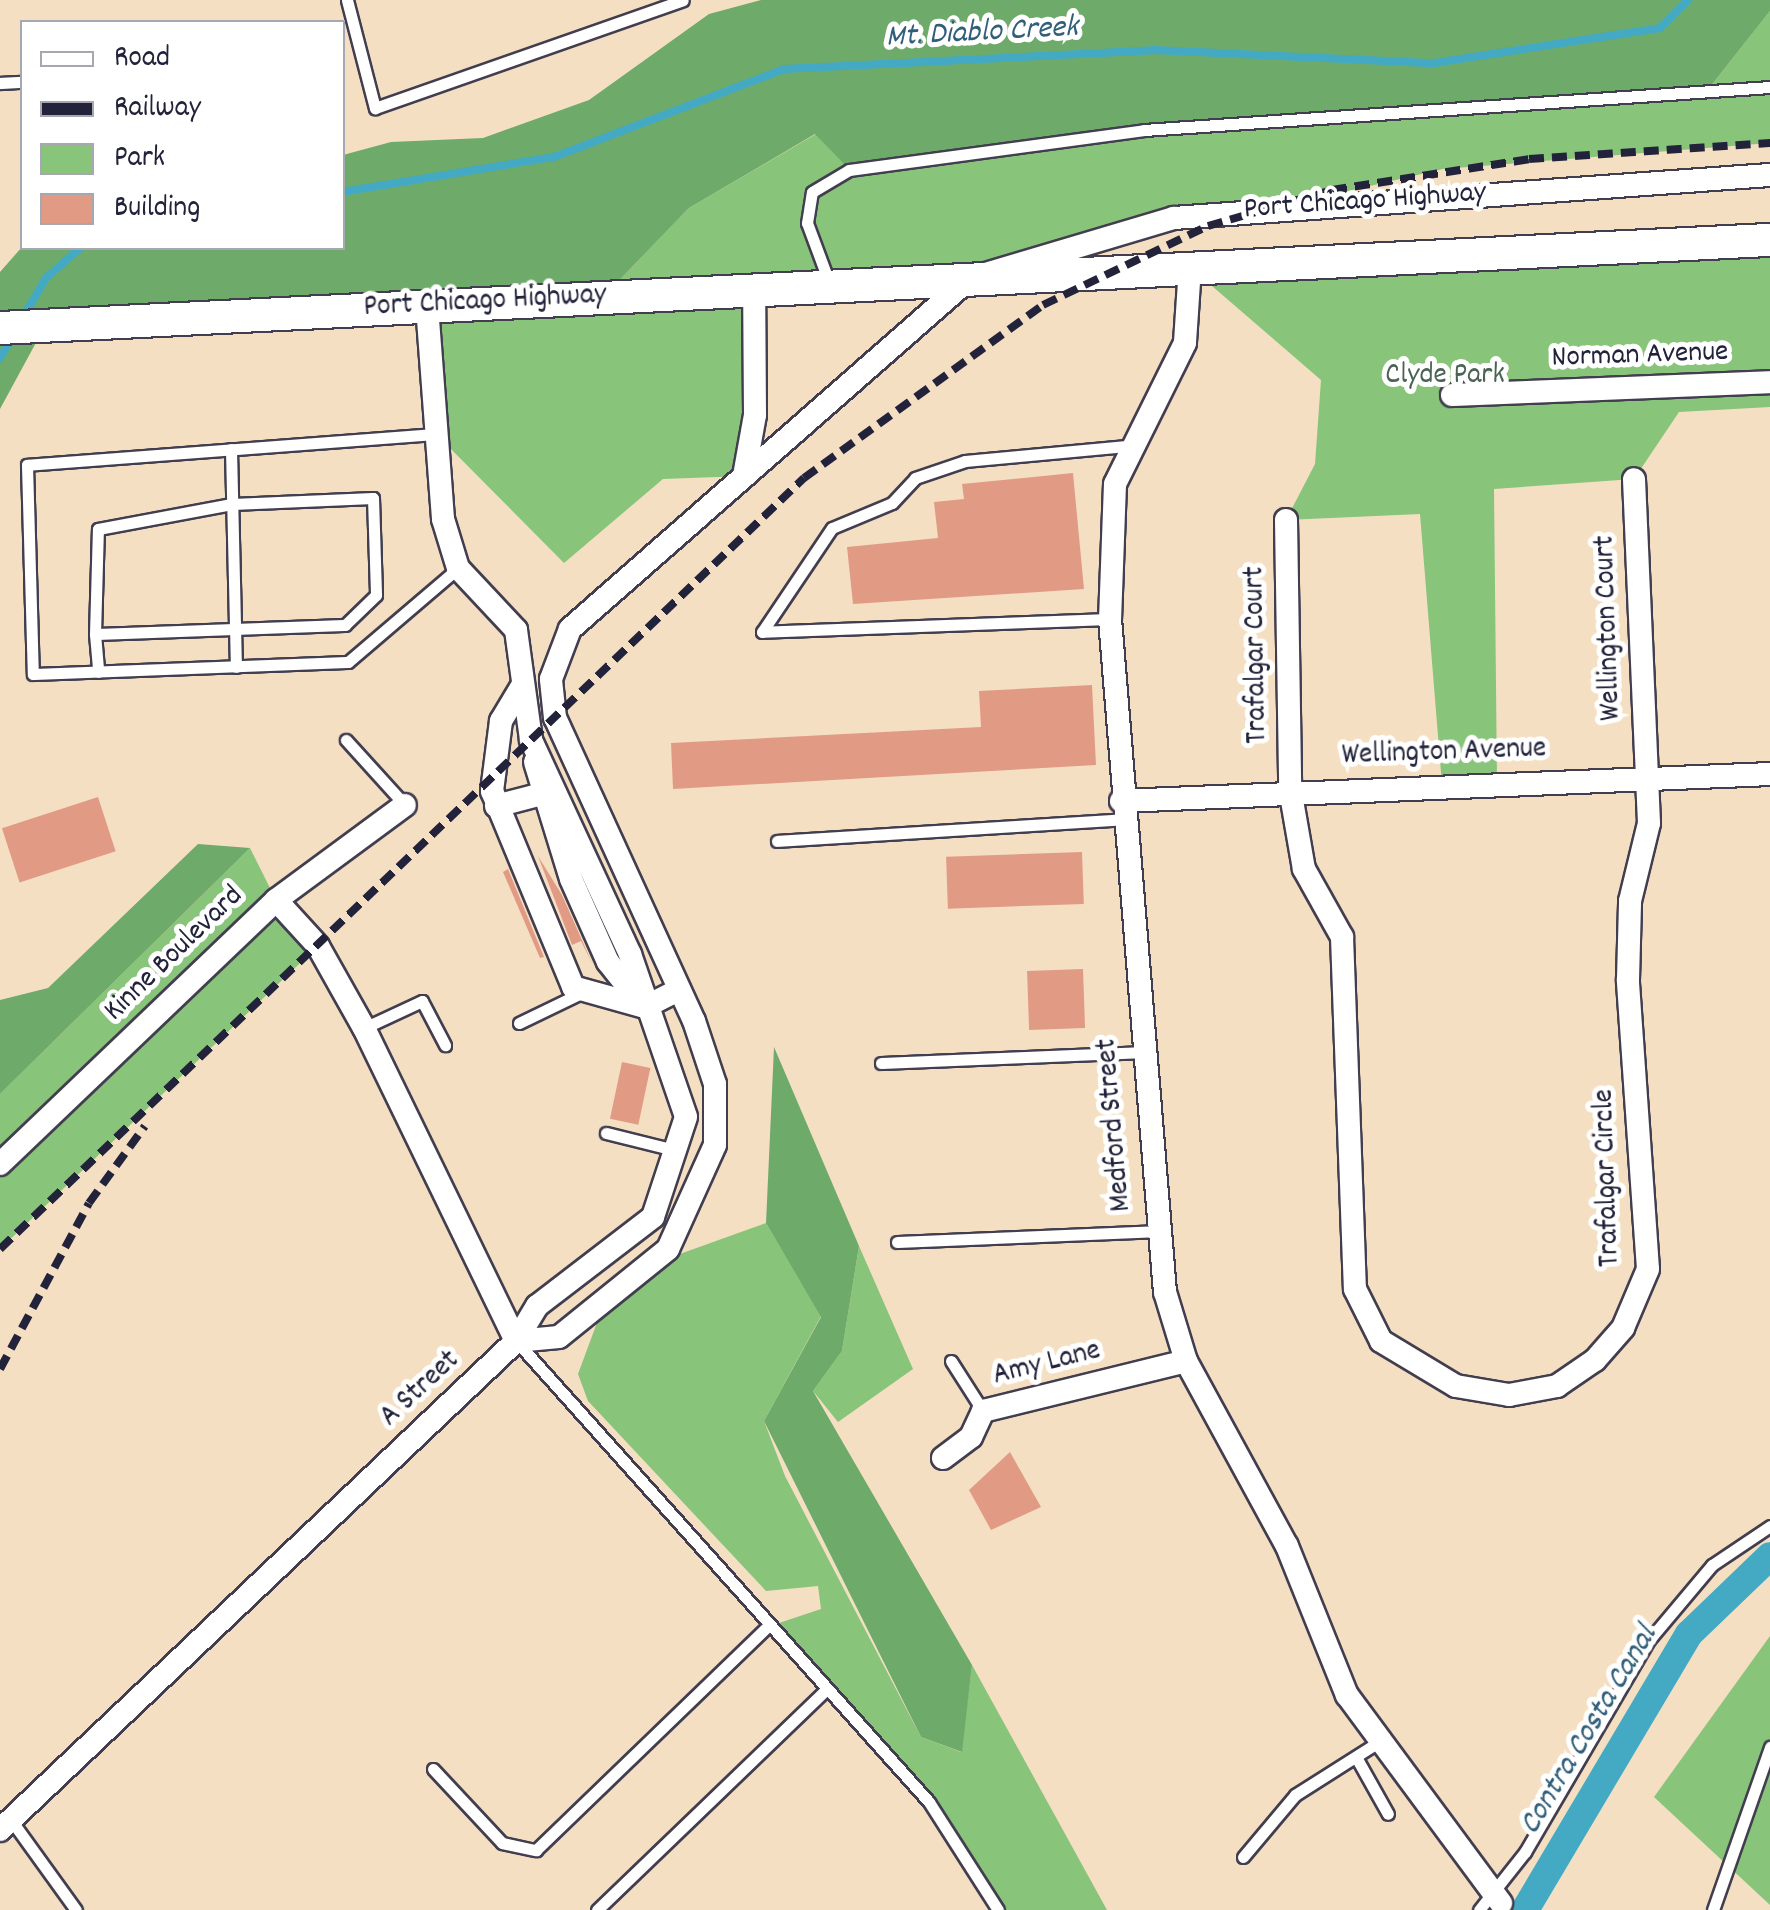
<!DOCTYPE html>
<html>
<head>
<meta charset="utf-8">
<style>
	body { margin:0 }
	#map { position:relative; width:1770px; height:1910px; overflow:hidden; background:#f4dfc3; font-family:Dekko,sans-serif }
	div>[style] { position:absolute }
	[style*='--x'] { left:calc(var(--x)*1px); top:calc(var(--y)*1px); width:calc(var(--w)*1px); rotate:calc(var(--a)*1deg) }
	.green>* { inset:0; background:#88c47a }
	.forest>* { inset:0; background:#6eaa6a }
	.stream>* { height:8px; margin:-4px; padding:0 4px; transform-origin:4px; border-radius:4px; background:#44aac4 }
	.canal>* { height:28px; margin:-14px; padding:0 14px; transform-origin:14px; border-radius:14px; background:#44aac4 }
	.building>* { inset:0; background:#e19b85; transform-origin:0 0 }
	.roads { filter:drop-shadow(2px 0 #423e4f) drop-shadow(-2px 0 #423e4f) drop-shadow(0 2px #423e4f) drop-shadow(0 -2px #423e4f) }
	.lane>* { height:11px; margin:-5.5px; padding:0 5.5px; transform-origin:5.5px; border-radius:5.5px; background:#fff }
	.street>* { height:22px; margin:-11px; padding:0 11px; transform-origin:11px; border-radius:11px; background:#fff }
	.secondary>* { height:32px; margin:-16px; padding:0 16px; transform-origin:16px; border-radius:16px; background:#fff }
	.rail>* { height:8px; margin-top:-4px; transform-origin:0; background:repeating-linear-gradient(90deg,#22223b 0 15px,transparent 0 23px) }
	span { translate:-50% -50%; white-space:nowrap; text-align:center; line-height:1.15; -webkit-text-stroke:10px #fff; paint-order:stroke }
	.street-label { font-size:30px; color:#22223b }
	.park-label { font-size:30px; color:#4b6354 }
	.water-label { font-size:32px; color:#315f79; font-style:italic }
	.legend { position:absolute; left:20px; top:20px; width:325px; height:230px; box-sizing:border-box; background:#fff; border:2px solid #a7a7b1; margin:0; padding:12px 18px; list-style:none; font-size:30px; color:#22223b }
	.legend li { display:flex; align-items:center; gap:20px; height:50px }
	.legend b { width:50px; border:2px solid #a7a7b1 }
</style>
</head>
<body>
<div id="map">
	<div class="green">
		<i style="clip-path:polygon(1770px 11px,1770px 143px,1443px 169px,969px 279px,754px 287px,744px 476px,663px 479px,564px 563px,436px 434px,427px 306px,604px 296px,689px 208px,816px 134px,1144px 130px,1706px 92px)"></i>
		<i style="clip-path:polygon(1770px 240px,1770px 407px,1679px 412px,1634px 479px,1494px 489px,1497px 783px,1442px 785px,1420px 514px,1286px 520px,1315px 464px,1321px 380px,1190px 267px)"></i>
		<i style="clip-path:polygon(250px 848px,276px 900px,318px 946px,0 1249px,0 1094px)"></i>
		<i style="clip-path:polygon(766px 1223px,821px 1316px,764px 1421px,785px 1476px,921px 1737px,961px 1752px,972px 1665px,1107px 1910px,998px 1910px,929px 1802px,767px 1627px,821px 1609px,818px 1586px,766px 1591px,588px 1401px,578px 1374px,598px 1320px,677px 1255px)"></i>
		<i style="clip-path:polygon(859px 1246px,913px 1369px,838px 1422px,813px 1391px,842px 1351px)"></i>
		<i style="clip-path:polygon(1770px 1636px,1770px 1905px,1654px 1797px)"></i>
	</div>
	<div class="forest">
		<i style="clip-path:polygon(761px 0,1770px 0,1770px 11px,1706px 92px,1144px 130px,850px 170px,815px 134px,689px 208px,604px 296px,45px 326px,0 409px,0 272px,22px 247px,342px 248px,343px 155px,391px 142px,483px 138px,589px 100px,709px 14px)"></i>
		<i style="clip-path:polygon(198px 844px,250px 848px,0 1094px,0 1000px,48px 988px)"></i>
		<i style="clip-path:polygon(774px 1047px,859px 1246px,842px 1351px,813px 1391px,972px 1665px,962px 1752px,921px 1737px,764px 1421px,821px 1317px,766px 1223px)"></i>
	</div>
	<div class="stream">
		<i style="--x:342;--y:192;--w:215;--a:-9.4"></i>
		<i style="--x:554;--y:157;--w:246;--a:-20.9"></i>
		<i style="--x:784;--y:69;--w:370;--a:-2.9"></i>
		<i style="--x:1154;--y:50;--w:280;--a:2.7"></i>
		<i style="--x:1434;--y:63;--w:229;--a:-8.8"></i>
		<i style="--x:1660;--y:28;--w:40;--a:-45"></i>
		<i style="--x:22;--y:319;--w:48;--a:-59.7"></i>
		<i style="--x:46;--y:278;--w:45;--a:-41.4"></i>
		<i style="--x:0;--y:358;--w:26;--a:-59"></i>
	</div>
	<div class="canal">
		<i style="--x:1525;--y:1910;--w:321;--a:-59.3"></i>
		<i style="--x:1689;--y:1634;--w:112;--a:-43.9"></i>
	</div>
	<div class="building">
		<i style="clip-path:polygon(1073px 473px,1084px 589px,853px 604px,847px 547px,938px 538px,934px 502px,964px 499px,962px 484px)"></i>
		<i style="clip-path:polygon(1092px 685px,1096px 765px,673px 789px,671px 743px,981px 727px,979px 691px)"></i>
		<i style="left:98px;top:797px;width:57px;height:101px;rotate:72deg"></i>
		<i style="left:1082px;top:852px;width:52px;height:136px;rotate:88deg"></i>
		<i style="clip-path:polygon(538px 856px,562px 895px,593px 965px,581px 941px,572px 945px)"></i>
		<i style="clip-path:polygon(508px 869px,544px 957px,540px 958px,503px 872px)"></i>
		<i style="left:1083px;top:969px;width:59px;height:56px;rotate:88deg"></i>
		<i style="left:622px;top:1062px;width:29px;height:58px;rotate:12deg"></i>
		<i style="clip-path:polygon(1010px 1452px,1041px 1507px,991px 1530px,969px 1490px)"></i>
	</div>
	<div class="roads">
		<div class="lane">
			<i style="--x:347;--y:0;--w:112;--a:75.5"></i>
			<i style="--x:375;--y:108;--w:326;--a:-19.3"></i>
			<i style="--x:0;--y:83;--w:22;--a:-3"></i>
			<i style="--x:829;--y:282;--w:63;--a:-110.4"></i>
			<i style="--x:807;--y:223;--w:31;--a:-81"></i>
			<i style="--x:812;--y:192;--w:43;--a:-30.7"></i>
			<i style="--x:849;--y:170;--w:298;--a:-7.7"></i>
			<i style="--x:1144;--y:130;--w:627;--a:-3.93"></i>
			<i style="--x:436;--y:434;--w:410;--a:175.7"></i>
			<i style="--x:27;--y:465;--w:209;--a:88.4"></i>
			<i style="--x:33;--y:674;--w:315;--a:-2.2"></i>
			<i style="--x:348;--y:662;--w:145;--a:-40.5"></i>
			<i style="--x:231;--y:449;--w:218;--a:88.7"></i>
			<i style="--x:373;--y:498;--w:97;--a:88.2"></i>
			<i style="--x:376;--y:595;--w:43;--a:135.9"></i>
			<i style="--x:345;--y:625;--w:250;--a:177.9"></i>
			<i style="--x:95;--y:634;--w:105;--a:-88.4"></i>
			<i style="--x:98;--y:529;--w:136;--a:-10.6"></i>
			<i style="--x:232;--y:504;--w:141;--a:-2.4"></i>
			<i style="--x:1110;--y:619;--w:348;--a:177.9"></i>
			<i style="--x:762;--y:632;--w:125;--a:-56.1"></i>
			<i style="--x:832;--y:528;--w:65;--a:-22.6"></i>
			<i style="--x:892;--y:503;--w:34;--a:-47"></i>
			<i style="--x:915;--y:478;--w:53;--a:-18.8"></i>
			<i style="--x:965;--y:461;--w:162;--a:-5.3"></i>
			<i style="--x:95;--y:634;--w:38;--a:85"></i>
			<i style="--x:346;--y:740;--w:88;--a:47.8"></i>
			<i style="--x:777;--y:841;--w:346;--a:-3.6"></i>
			<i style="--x:519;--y:1023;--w:69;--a:-25.8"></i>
			<i style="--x:364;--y:1028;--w:64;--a:-25"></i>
			<i style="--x:422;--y:1001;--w:50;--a:62.4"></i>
			<i style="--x:881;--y:1063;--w:259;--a:-2.4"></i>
			<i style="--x:606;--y:1133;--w:75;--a:13.9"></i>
			<i style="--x:897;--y:1242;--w:258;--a:-2.4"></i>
			<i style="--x:517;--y:1342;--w:618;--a:48.15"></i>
			<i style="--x:929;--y:1802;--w:128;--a:57.4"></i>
			<i style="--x:951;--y:1361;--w:59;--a:57.4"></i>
			<i style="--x:1356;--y:1757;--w:65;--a:60.7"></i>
			<i style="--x:433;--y:1769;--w:101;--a:47"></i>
			<i style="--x:502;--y:1843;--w:35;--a:12"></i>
			<i style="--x:536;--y:1850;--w:321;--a:-44"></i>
			<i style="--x:11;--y:1820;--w:111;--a:54.2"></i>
			<i style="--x:1243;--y:1857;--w:81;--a:-50"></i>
			<i style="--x:1295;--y:1795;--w:101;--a:-32.4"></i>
			<i style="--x:597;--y:1910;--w:318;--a:-43.9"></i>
			<i style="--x:1479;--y:1910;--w:74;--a:-51.6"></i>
			<i style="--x:1525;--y:1852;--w:246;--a:-59.7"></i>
			<i style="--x:1649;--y:1640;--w:98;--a:-50"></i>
			<i style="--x:1712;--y:1565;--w:70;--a:-33.9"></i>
			<i style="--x:1713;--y:1910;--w:173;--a:-70.7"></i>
		</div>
		<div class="street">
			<i style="--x:1190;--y:267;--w:76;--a:93.8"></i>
			<i style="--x:1185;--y:343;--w:157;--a:116.4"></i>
			<i style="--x:1115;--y:484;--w:135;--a:92.1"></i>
			<i style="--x:1110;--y:619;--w:675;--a:85.33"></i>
			<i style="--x:1165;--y:1292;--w:72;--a:73.1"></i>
			<i style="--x:1186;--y:1361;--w:211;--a:61.4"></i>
			<i style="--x:1287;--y:1546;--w:161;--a:68.1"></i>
			<i style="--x:1347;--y:1695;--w:259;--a:53.5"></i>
			<i style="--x:427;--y:306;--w:214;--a:85.7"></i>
			<i style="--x:443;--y:519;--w:51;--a:73"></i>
			<i style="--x:458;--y:568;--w:85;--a:46.9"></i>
			<i style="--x:516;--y:630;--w:111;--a:82.2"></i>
			<i style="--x:531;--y:740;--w:236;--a:65.2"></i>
			<i style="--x:630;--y:954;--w:172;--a:71"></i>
			<i style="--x:686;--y:1117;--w:105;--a:108.3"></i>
			<i style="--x:653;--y:1217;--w:146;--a:142.5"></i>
			<i style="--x:537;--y:1306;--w:41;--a:121"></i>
			<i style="--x:1452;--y:395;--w:318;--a:-2.3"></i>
			<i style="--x:744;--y:476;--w:62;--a:-79.8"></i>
			<i style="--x:755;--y:415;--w:128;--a:-90.4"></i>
			<i style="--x:1286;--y:520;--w:269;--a:89.1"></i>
			<i style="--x:1290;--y:789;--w:81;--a:80.1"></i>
			<i style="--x:1304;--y:869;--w:78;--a:60.8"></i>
			<i style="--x:1342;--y:937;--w:352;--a:87.9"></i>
			<i style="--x:1355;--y:1289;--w:58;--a:63.4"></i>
			<i style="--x:1381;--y:1341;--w:87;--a:31"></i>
			<i style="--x:1456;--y:1386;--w:54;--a:9.6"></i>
			<i style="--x:1509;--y:1395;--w:49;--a:-10.6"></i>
			<i style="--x:1557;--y:1386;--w:46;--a:-34.4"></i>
			<i style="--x:1595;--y:1360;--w:43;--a:-48.8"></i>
			<i style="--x:1623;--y:1328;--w:64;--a:-67"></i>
			<i style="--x:1648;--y:1269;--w:290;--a:-94"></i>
			<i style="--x:1628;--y:980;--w:79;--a:-88.5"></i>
			<i style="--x:1630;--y:901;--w:80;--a:-76.3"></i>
			<i style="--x:1649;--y:823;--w:344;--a:-92.5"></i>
			<i style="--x:522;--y:686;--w:41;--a:121"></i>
			<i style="--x:501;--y:721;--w:71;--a:97.3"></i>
			<i style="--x:492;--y:791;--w:212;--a:67.5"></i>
			<i style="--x:573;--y:987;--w:75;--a:15.5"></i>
			<i style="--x:645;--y:1007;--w:37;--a:-27"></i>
			<i style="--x:535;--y:762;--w:122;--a:72.9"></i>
			<i style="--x:571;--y:879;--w:91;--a:66"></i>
			<i style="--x:608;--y:962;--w:50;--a:51.5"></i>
			<i style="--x:1121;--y:801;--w:650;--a:-2.38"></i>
			<i style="--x:496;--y:806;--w:48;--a:-14.6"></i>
			<i style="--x:0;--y:1164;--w:382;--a:-43.7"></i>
			<i style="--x:276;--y:900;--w:160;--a:-36.4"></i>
			<i style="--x:516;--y:1341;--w:43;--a:-5.3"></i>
			<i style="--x:559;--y:1337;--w:140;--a:-38.9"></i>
			<i style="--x:668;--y:1249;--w:114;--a:-65.7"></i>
			<i style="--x:715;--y:1145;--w:61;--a:-90"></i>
			<i style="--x:715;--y:1084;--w:66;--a:-108.4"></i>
			<i style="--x:694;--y:1021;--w:333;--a:-114.6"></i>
			<i style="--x:555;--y:718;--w:39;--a:-96"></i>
			<i style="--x:551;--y:679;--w:53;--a:-69.2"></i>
			<i style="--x:570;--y:629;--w:531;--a:-41.26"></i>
			<i style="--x:969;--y:279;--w:214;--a:-16.6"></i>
			<i style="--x:1174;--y:218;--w:598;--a:-4.13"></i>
			<i style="--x:943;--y:1458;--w:35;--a:-37"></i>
			<i style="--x:971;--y:1437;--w:29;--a:-65"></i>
			<i style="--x:983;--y:1411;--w:209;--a:-13.8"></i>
			<i style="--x:0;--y:1830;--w:711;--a:-43.46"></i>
			<i style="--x:516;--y:1341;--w:348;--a:-115.9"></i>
			<i style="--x:364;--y:1028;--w:94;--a:-119.3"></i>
			<i style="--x:318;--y:946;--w:62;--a:-132.4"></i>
		</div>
		<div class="secondary">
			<i style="--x:0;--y:328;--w:1772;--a:-2.85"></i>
		</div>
	</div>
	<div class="rail">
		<i style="--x:0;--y:1249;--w:1114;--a:-43.8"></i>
		<i style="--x:804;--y:478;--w:295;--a:-35.9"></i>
		<i style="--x:1043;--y:305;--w:183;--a:-25.6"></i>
		<i style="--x:1208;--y:226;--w:129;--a:-16.2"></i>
		<i style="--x:1332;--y:190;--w:199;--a:-8.9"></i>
		<i style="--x:1529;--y:159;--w:242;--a:-3.8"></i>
		<i style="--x:0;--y:1369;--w:188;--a:-61.8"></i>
		<i style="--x:89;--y:1203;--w:95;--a:-54"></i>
	</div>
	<div class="street-label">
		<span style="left:1365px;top:203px;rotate:-4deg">Port Chicago Highway</span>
		<span style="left:485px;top:303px;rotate:-3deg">Port Chicago Highway</span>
		<span style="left:1640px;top:357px;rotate:-2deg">Norman Avenue</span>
		<span style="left:1610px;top:628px;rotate:-92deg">Wellington Court</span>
		<span style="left:1258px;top:655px;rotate:-91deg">Trafalgar Court</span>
		<span style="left:1444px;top:754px;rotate:-2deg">Wellington Avenue</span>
		<span style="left:175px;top:955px;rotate:-44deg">Kinne Boulevard</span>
		<span style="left:1116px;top:1125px;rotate:-95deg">Medford Street</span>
		<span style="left:1609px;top:1178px;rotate:-92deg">Trafalgar Circle</span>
		<span style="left:1047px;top:1365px;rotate:-14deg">Amy Lane</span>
		<span style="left:421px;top:1390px;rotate:-43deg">A Street</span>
	</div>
	<div class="park-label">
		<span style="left:1445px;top:377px">Clyde Park</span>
	</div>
	<div class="water-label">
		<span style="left:982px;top:34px;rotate:-3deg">Mt. Diablo Creek</span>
		<span style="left:1590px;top:1731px;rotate:-59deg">Contra Costa Canal</span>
	</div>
	<ul class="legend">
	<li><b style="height:12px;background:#fff"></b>Road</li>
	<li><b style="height:12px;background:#22223b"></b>Railway</li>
	<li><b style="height:28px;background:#88c47a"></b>Park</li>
	<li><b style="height:28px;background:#e19b85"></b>Building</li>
	</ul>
</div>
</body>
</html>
